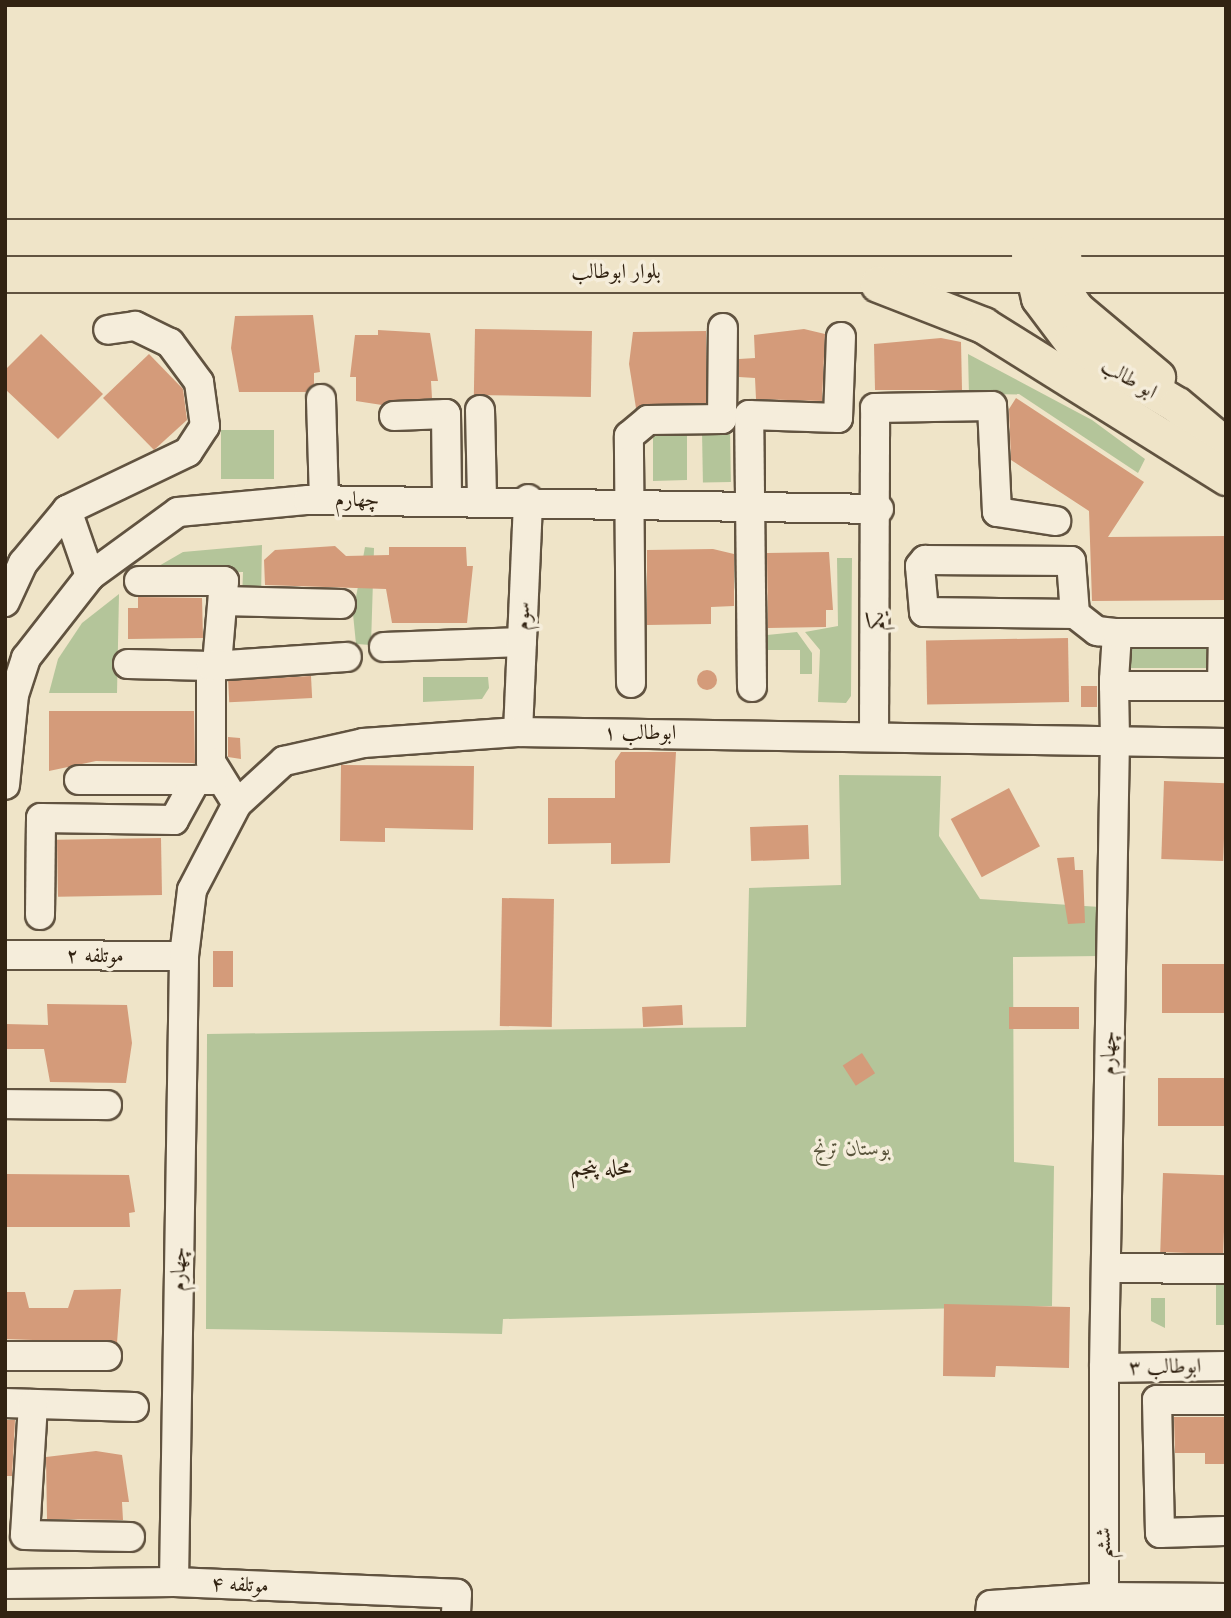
<!DOCTYPE html>
<html>
<head>
<meta charset="utf-8">
<style>
	body { margin:0 }
	#map { position:relative; width:1231px; height:1618px; overflow:hidden; background:#efe4c8; font-family:Cardo,Amiri,serif }
	div>[style] { position:absolute }
	[style*='--x'] { left:calc(var(--x)*1px); top:calc(var(--y)*1px); width:calc(var(--w)*1px); rotate:calc(var(--a)*1deg) }
	.green>* { inset:0; background:#b4c59a; transform-origin:0 0 }
	.building>* { inset:0; background:#d49b7a; transform-origin:0 0 }
	.round { border-radius:50% }
	.roads { filter:drop-shadow(2px 0 #615340) drop-shadow(-2px 0 #615340) drop-shadow(0 2px #615340) drop-shadow(0 -2px #615340) }
	.minor>* { height:28px; margin:-14px; padding:0 14px; transform-origin:14px; border-radius:14px; background:#f5eddb }
	.major>* { height:35px; margin:-17.5px; padding:0 17.5px; transform-origin:17.5px; border-radius:17.5px; background:#efe4c8 }
	span { translate:-50% -50%; white-space:nowrap; text-align:center; line-height:1.15; -webkit-text-stroke:7px #f5eddb; paint-order:stroke }
	.street-label { font-size:21px; color:#322312 }
	.park-label { font-size:21px; color:#59543b; font-style:italic }
	.neighbourhood-label { font-size:23px; color:#322312 }
	.frame { position:absolute; inset:0; border:7px solid #322312; pointer-events:none }
</style>
</head>
<body>
<div id="map">
	<div class="green">
		<i style="clip-path:polygon(968px 354px,1092px 420px,1145px 459px,1138px 473px,1019px 394px,969px 395px)"></i>
		<i style="clip-path:polygon(659px 429px,687px 429px,687px 480px,653px 481px,653px 438px)"></i>
		<i style="left:221px;top:430px;width:53px;height:49px"></i>
		<i style="left:730px;top:430px;width:52px;height:28px;rotate:89deg"></i>
		<i style="clip-path:polygon(262px 545px,261px 597px,242px 599px,243px 572px,145px 574px,183px 552px)"></i>
		<i style="clip-path:polygon(365px 547px,374px 548px,371px 645px,356px 644px,353px 614px)"></i>
		<i style="clip-path:polygon(837px 558px,852px 558px,851px 696px,846px 703px,818px 702px,820px 650px,805px 632px,838px 626px)"></i>
		<i style="clip-path:polygon(119px 594px,117px 693px,49px 693px,58px 659px,82px 623px)"></i>
		<i style="clip-path:polygon(797px 632px,812px 653px,812px 674px,800px 674px,800px 650px,755px 650px,757px 636px)"></i>
		<i style="clip-path:polygon(1220px 644px,1219px 668px,1122px 668px,1130px 646px)"></i>
		<i style="clip-path:polygon(423px 677px,488px 677px,489px 688px,482px 699px,423px 702px)"></i>
		<i style="clip-path:polygon(839px 775px,941px 776px,939px 836px,980px 899px,1100px 907px,1100px 956px,1013px 957px,1014px 1162px,1054px 1166px,1052px 1306px,503px 1319px,502px 1334px,206px 1329px,207px 1034px,746px 1027px,749px 888px,841px 885px)"></i>
		<i style="left:1216px;top:1281px;width:10px;height:44px"></i>
		<i style="clip-path:polygon(1151px 1298px,1165px 1298px,1165px 1328px,1151px 1321px)"></i>
	</div>
	<div class="building">
		<i style="clip-path:polygon(313px 315px,320px 372px,314px 373px,314px 384px,306px 392px,239px 392px,231px 348px,235px 316px)"></i>
		<i style="left:475px;top:329px;width:117px;height:66px;rotate:1deg"></i>
		<i style="clip-path:polygon(804px 329px,825px 334px,822px 401px,756px 399px,755px 378px,739px 377px,739px 359px,755px 358px,754px 335px)"></i>
		<i style="clip-path:polygon(378px 330px,430px 333px,438px 381px,431px 381px,432px 398px,382px 405px,356px 401px,356px 377px,350px 377px,355px 335px,378px 335px)"></i>
		<i style="clip-path:polygon(706px 331px,706px 403px,636px 408px,629px 364px,633px 332px)"></i>
		<i style="clip-path:polygon(41px 334px,103px 394px,58px 439px,5px 389px,5px 370px)"></i>
		<i style="clip-path:polygon(941px 338px,961px 342px,962px 390px,875px 390px,874px 344px)"></i>
		<i style="clip-path:polygon(149px 354px,183px 389px,187px 420px,154px 450px,103px 398px)"></i>
		<i style="clip-path:polygon(1016px 398px,1144px 482px,1108px 537px,1226px 536px,1226px 600px,1092px 601px,1089px 511px,1011px 460px,1009px 409px)"></i>
		<i style="clip-path:polygon(335px 546px,346px 556px,389px 555px,389px 547px,466px 547px,467px 566px,473px 566px,467px 623px,392px 623px,386px 589px,265px 585px,264px 560px,275px 550px)"></i>
		<i style="clip-path:polygon(713px 549px,734px 554px,734px 606px,711px 607px,711px 624px,647px 625px,647px 550px)"></i>
		<i style="clip-path:polygon(829px 552px,833px 610px,826px 610px,826px 627px,768px 628px,767px 553px)"></i>
		<i style="clip-path:polygon(138px 597px,202px 598px,203px 638px,128px 639px,128px 608px,138px 608px)"></i>
		<i style="left:1068px;top:638px;width:64px;height:142px;rotate:89deg"></i>
		<i class="round" style="left:697px;top:670px;width:20px;height:20px"></i>
		<i style="left:311px;top:676px;width:22px;height:83px;rotate:87deg"></i>
		<i style="left:1081px;top:686px;width:16px;height:21px"></i>
		<i style="clip-path:polygon(49px 711px,194px 711px,195px 763px,96px 761px,49px 771px)"></i>
		<i style="clip-path:polygon(228px 737px,240px 738px,241px 759px,228px 757px)"></i>
		<i style="clip-path:polygon(621px 752px,676px 752px,670px 863px,611px 864px,611px 843px,548px 844px,548px 798px,615px 798px,615px 761px)"></i>
		<i style="clip-path:polygon(341px 765px,474px 766px,473px 830px,385px 828px,385px 842px,340px 841px)"></i>
		<i style="left:1164px;top:781px;width:62px;height:78px;rotate:2deg"></i>
		<i style="left:1009px;top:788px;width:66px;height:66px;rotate:62deg"></i>
		<i style="left:808px;top:825px;width:34px;height:58px;rotate:88deg"></i>
		<i style="left:161px;top:838px;width:57px;height:104px;rotate:89deg"></i>
		<i style="clip-path:polygon(1074px 857px,1075px 870px,1083px 870px,1085px 923px,1068px 924px,1057px 858px)"></i>
		<i style="left:502px;top:898px;width:52px;height:128px;rotate:1deg"></i>
		<i style="left:213px;top:951px;width:20px;height:36px"></i>
		<i style="left:1226px;top:964px;width:49px;height:64px;rotate:90deg"></i>
		<i style="clip-path:polygon(47px 1004px,127px 1005px,132px 1043px,126px 1083px,50px 1082px,44px 1049px,5px 1049px,5px 1024px,48px 1025px)"></i>
		<i style="left:682px;top:1005px;width:20px;height:40px;rotate:87deg"></i>
		<i style="left:1079px;top:1007px;width:22px;height:70px;rotate:90deg"></i>
		<i style="left:862px;top:1053px;width:24px;height:23px;rotate:57deg"></i>
		<i style="left:1226px;top:1078px;width:48px;height:68px;rotate:90deg"></i>
		<i style="left:1163px;top:1173px;width:63px;height:79px;rotate:2deg"></i>
		<i style="clip-path:polygon(5px 1174px,129px 1175px,135px 1212px,129px 1213px,130px 1227px,5px 1227px)"></i>
		<i style="clip-path:polygon(121px 1289px,117px 1343px,5px 1339px,5px 1292px,25px 1292px,29px 1308px,68px 1308px,74px 1290px)"></i>
		<i style="clip-path:polygon(944px 1304px,1070px 1307px,1069px 1368px,996px 1366px,995px 1377px,943px 1376px)"></i>
		<i style="clip-path:polygon(1174px 1417px,1226px 1417px,1226px 1464px,1205px 1464px,1205px 1453px,1175px 1453px)"></i>
		<i style="clip-path:polygon(5px 1420px,15px 1420px,12px 1476px,5px 1476px)"></i>
		<i style="clip-path:polygon(96px 1451px,122px 1455px,129px 1502px,122px 1502px,123px 1520px,47px 1519px,46px 1457px)"></i>
	</div>
	<div class="roads">
		<div class="minor">
			<i style="--x:321;--y:399;--w:101;--a:88.3"></i>
			<i style="--x:480;--y:410;--w:89;--a:88.7"></i>
			<i style="--x:394;--y:416;--w:52;--a:-2.2"></i>
			<i style="--x:446;--y:414;--w:85;--a:89.3"></i>
			<i style="--x:67;--y:510;--w:70;--a:70.8"></i>
			<i style="--x:139;--y:581;--w:85;--a:0"></i>
			<i style="--x:224;--y:581;--w:84;--a:94.8"></i>
			<i style="--x:223;--y:601;--w:118;--a:1.5"></i>
			<i style="--x:5;--y:602;--w:43;--a:-65.2"></i>
			<i style="--x:23;--y:563;--w:69;--a:-50.3"></i>
			<i style="--x:67;--y:510;--w:134;--a:-25.6"></i>
			<i style="--x:188;--y:452;--w:31;--a:-57"></i>
			<i style="--x:205;--y:426;--w:44;--a:-97.8"></i>
			<i style="--x:199;--y:382;--w:49;--a:-126.6"></i>
			<i style="--x:170;--y:343;--w:39;--a:-154"></i>
			<i style="--x:135;--y:326;--w:27;--a:172"></i>
			<i style="--x:1075;--y:614;--w:151;--a:-179.2"></i>
			<i style="--x:924;--y:612;--w:46;--a:-95"></i>
			<i style="--x:920;--y:566;--w:8;--a:-50"></i>
			<i style="--x:925;--y:560;--w:146;--a:0.4"></i>
			<i style="--x:1071;--y:561;--w:53;--a:85.7"></i>
			<i style="--x:1075;--y:614;--w:28;--a:38"></i>
			<i style="--x:1097;--y:631;--w:20;--a:6"></i>
			<i style="--x:384;--y:647;--w:138;--a:-2.1"></i>
			<i style="--x:128;--y:664;--w:83;--a:1.4"></i>
			<i style="--x:211;--y:666;--w:96;--a:90"></i>
			<i style="--x:211;--y:762;--w:49;--a:58.2"></i>
			<i style="--x:211;--y:666;--w:136;--a:-3.8"></i>
			<i style="--x:631;--y:683;--w:247;--a:-90.5"></i>
			<i style="--x:629;--y:436;--w:25;--a:-40"></i>
			<i style="--x:648;--y:420;--w:74;--a:-0.8"></i>
			<i style="--x:722;--y:419;--w:91;--a:-89.4"></i>
			<i style="--x:752;--y:687;--w:272;--a:-90.6"></i>
			<i style="--x:749;--y:415;--w:89;--a:1.9"></i>
			<i style="--x:838;--y:418;--w:81;--a:-87.9"></i>
			<i style="--x:518;--y:732;--w:233;--a:-87.5"></i>
			<i style="--x:874;--y:733;--w:325;--a:-89.8"></i>
			<i style="--x:875;--y:408;--w:117;--a:-1"></i>
			<i style="--x:992;--y:406;--w:106;--a:87.3"></i>
			<i style="--x:997;--y:512;--w:60;--a:8.7"></i>
			<i style="--x:79;--y:780;--w:134;--a:0"></i>
			<i style="--x:5;--y:785;--w:90;--a:-84.3"></i>
			<i style="--x:14;--y:695;--w:39;--a:-72"></i>
			<i style="--x:26;--y:658;--w:104;--a:-52"></i>
			<i style="--x:90;--y:576;--w:109;--a:-36"></i>
			<i style="--x:178;--y:512;--w:131;--a:-5.3"></i>
			<i style="--x:308;--y:500;--w:571;--a:0.9"></i>
			<i style="--x:40;--y:915;--w:97;--a:-89.4"></i>
			<i style="--x:41;--y:818;--w:133;--a:0.9"></i>
			<i style="--x:174;--y:820;--w:46;--a:-61.2"></i>
			<i style="--x:5;--y:955;--w:179;--a:0.3"></i>
			<i style="--x:5;--y:1104;--w:102;--a:0.6"></i>
			<i style="--x:1106;--y:1268;--w:120;--a:0.5"></i>
			<i style="--x:5;--y:1356;--w:102;--a:0"></i>
			<i style="--x:1104;--y:1368;--w:122;--a:-0.9"></i>
			<i style="--x:5;--y:1403;--w:129;--a:1.8"></i>
			<i style="--x:33;--y:1404;--w:131;--a:93.5"></i>
			<i style="--x:25;--y:1535;--w:105;--a:1.1"></i>
			<i style="--x:1224;--y:1531;--w:64;--a:178.2"></i>
			<i style="--x:1160;--y:1533;--w:133;--a:-91.3"></i>
			<i style="--x:1157;--y:1400;--w:69;--a:0"></i>
			<i style="--x:174;--y:1582;--w:626;--a:-89.08"></i>
			<i style="--x:184;--y:956;--w:66;--a:-83.1"></i>
			<i style="--x:192;--y:890;--w:97;--a:-62.4"></i>
			<i style="--x:237;--y:804;--w:64;--a:-42.5"></i>
			<i style="--x:284;--y:761;--w:81;--a:-12.8"></i>
			<i style="--x:363;--y:743;--w:155;--a:-4.1"></i>
			<i style="--x:518;--y:732;--w:708;--a:0.89"></i>
			<i style="--x:5;--y:1584;--w:169;--a:-0.7"></i>
			<i style="--x:174;--y:1582;--w:283;--a:2.4"></i>
			<i style="--x:457;--y:1594;--w:19;--a:93"></i>
			<i style="--x:1104;--y:1597;--w:122;--a:0.5"></i>
			<i style="--x:990;--y:1613;--w:8;--a:-83"></i>
			<i style="--x:991;--y:1605;--w:113;--a:-4"></i>
			<i style="--x:1104;--y:1597;--w:229;--a:-90"></i>
			<i style="--x:1104;--y:1368;--w:630;--a:-89"></i>
			<i style="--x:1115;--y:738;--w:52;--a:-91.1"></i>
			<i style="--x:1114;--y:686;--w:6;--a:-90"></i>
			<i style="--x:1114;--y:680;--w:47;--a:-86.3"></i>
			<i style="--x:1117;--y:633;--w:106;--a:0"></i>
			<i style="--x:1223;--y:633;--w:53;--a:91.1"></i>
			<i style="--x:1222;--y:686;--w:108;--a:180"></i>
		</div>
		<div class="major">
			<i style="--x:5;--y:237;--w:1221;--a:0"></i>
			<i style="--x:1063;--y:254;--w:42;--a:84.6"></i>
			<i style="--x:1067;--y:296;--w:16;--a:55"></i>
			<i style="--x:1076;--y:309;--w:106;--a:40"></i>
			<i style="--x:1029;--y:255;--w:44;--a:76.9"></i>
			<i style="--x:1039;--y:298;--w:55;--a:53.1"></i>
			<i style="--x:1072;--y:342;--w:122;--a:31"></i>
			<i style="--x:1177;--y:405;--w:64;--a:39.9"></i>
			<i style="--x:5;--y:274;--w:1221;--a:0"></i>
			<i style="--x:878;--y:284;--w:113;--a:21.3"></i>
			<i style="--x:983;--y:325;--w:287;--a:32"></i>
		</div>
	</div>
	<div class="street-label">
		<span style="left:616px;top:272px">بلوار ابوطالب</span>
		<span style="left:1129px;top:379px;rotate:30deg">ابو طالب</span>
		<span style="left:357px;top:500px">چهارم</span>
		<span style="left:523px;top:616px;rotate:-88deg">سوم</span>
		<span style="left:877px;top:621px;rotate:-89deg">یکم</span>
		<span style="left:640px;top:733px">ابوطالب ۱</span>
		<span style="left:95px;top:956px">موتلفه ۲</span>
		<span style="left:1109px;top:1053px;rotate:-89deg">چهارم</span>
		<span style="left:179px;top:1269px;rotate:-89deg">چهارم</span>
		<span style="left:1165px;top:1367px;rotate:-1deg">ابوطالب ۳</span>
		<span style="left:1104px;top:1543px;rotate:-90deg">ششم</span>
		<span style="left:240px;top:1585px;rotate:2deg">موتلفه ۴</span>
	</div>
	<div class="park-label">
		<span style="left:852px;top:1149px">بوستان ترنج</span>
	</div>
	<div class="neighbourhood-label">
		<span style="left:601px;top:1168px">محله پنجم</span>
	</div>
	<div class="frame"></div>
</div>
</body>
</html>
